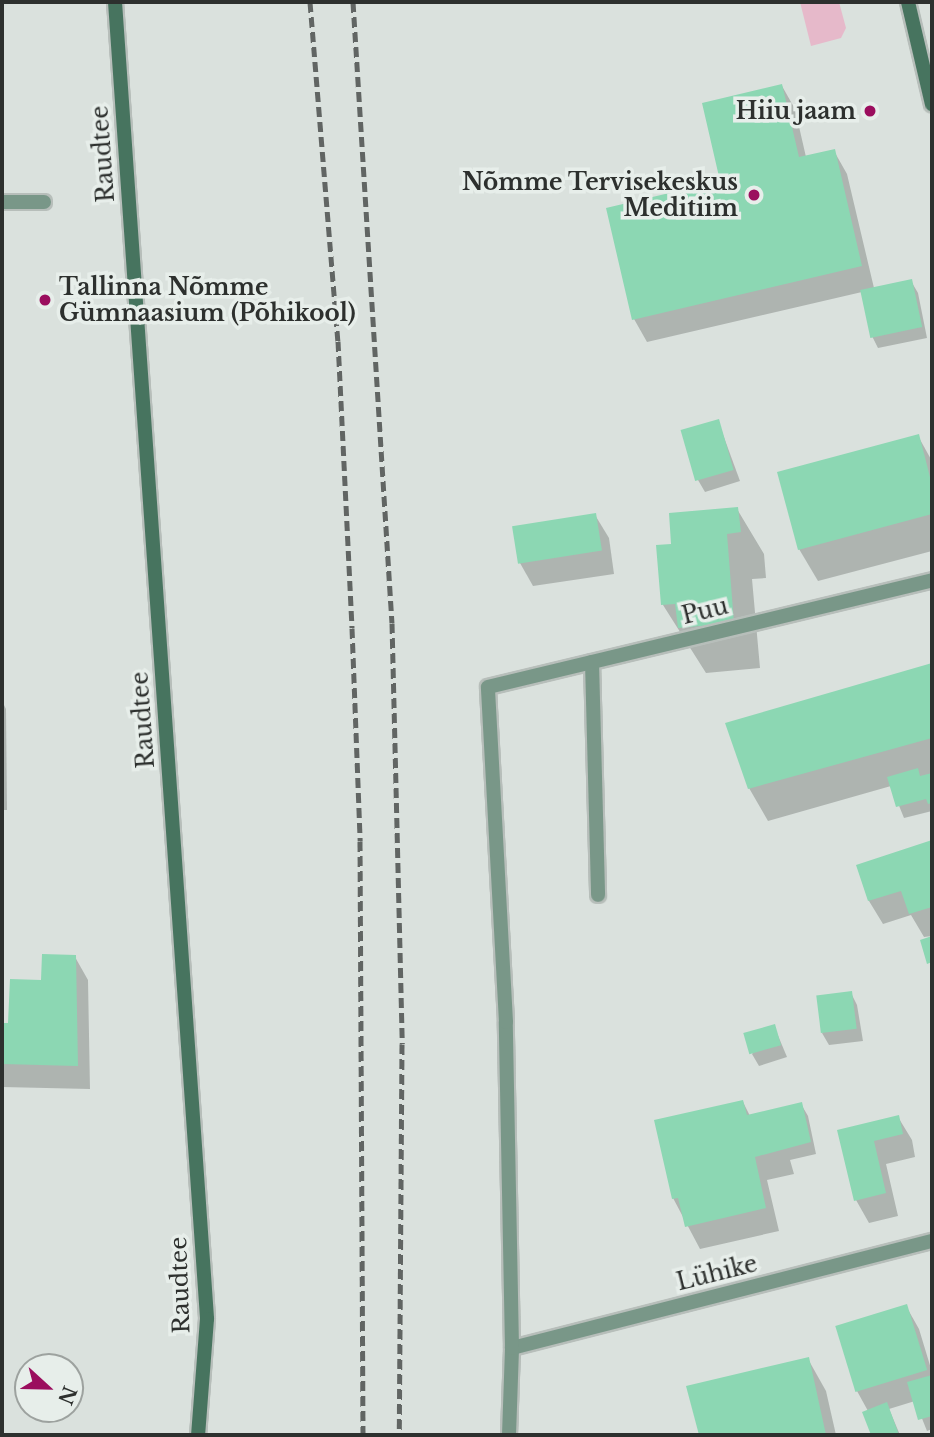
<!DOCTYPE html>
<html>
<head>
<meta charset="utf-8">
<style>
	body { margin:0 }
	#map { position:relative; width:934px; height:1437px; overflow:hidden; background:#dae1dd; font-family:"Libre Baskerville",serif }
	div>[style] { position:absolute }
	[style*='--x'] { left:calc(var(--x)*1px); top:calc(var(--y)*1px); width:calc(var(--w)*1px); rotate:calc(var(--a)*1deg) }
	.green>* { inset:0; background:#e6b9ca }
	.shadow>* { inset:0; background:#0003 }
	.building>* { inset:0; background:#8cd7b3; transform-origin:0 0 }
	.roads { filter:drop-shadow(2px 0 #b7beba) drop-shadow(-2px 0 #b7beba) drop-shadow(0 2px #b7beba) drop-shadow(0 -2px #b7beba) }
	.lane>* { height:14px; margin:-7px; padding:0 7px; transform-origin:7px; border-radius:7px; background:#799788 }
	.street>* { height:14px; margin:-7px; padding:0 7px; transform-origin:7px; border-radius:7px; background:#799788 }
	.secondary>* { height:14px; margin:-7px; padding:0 7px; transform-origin:7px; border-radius:7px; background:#47745f }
	.rail>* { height:5px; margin-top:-2.5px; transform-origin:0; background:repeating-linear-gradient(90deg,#616563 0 10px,transparent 0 15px) }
	.dots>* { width:19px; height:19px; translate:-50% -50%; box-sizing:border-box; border:4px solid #e7eeea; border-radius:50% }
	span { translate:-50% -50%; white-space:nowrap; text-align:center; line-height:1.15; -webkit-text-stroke:7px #e7eeea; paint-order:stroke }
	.poi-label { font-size:23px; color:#2d302e; font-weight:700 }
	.right { translate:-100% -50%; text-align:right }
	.left { translate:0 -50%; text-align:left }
	.street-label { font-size:23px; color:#2d302e }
	.frame { position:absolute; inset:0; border:4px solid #2d302e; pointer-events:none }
	.north { position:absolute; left:14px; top:1353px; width:70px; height:70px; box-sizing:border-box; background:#e7eeea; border:2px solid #9da29f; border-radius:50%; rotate:112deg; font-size:19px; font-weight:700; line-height:28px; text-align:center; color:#2d302e }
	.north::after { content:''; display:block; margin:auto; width:24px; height:32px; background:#9b0e5e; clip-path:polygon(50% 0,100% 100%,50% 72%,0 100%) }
</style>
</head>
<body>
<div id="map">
	<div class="green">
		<i style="clip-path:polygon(800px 2px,839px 2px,846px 28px,841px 38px,811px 46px)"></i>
	</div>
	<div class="shadow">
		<i style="clip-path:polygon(782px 86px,795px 109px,806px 157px,834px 151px,847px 174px,874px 288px,911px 281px,918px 293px,927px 338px,878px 348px,872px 336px,862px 292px,647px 342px,634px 319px)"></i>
		<i style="clip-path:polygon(718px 421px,740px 481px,705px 492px,698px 480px)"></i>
		<i style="clip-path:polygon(918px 436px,932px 461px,932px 551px,818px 581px,799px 549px)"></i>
		<i style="clip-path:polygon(737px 509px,764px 554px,766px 578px,752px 579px,760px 668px,706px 673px,663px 605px,658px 547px,673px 545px)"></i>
		<i style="clip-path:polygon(595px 515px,609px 538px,614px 574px,533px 586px,520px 563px)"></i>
		<i style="clip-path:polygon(932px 665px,932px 811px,904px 818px,891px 786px,768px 821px,749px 788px,727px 724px)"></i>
		<i style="clip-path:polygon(2px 701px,6px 709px,7px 810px,2px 810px)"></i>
		<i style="clip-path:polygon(932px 842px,932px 936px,924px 937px,911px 915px,883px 924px,869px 901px,858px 866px)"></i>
		<i style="clip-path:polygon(75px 957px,88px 980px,90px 1089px,2px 1087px,2px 1025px,10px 1025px,43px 981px)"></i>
		<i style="clip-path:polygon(851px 993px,857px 1005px,863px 1041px,829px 1045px,822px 1033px)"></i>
		<i style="clip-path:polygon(774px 1026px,787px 1057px,759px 1066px,752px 1054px)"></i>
		<i style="clip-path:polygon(743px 1102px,750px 1116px,801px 1104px,808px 1116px,816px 1154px,790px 1160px,794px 1174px,767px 1180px,779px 1231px,700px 1249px,673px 1198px)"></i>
		<i style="clip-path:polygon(898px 1117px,912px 1140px,915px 1157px,886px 1164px,898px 1216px,869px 1223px,856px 1200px,839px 1131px)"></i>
		<i style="clip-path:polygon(906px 1306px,919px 1329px,932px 1372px,932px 1429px,927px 1431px,915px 1401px,889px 1409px,900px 1435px,873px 1435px,865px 1413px,868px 1411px,857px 1391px)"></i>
		<i style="clip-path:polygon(808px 1359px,826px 1391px,836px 1435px,700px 1435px,688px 1387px)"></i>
	</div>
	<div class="building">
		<i style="clip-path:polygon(782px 84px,799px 157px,835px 149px,862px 266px,632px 320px,606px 208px,720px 181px,702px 103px)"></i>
		<i style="left:912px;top:279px;width:49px;height:53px;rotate:78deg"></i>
		<i style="left:719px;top:419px;width:53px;height:40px;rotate:74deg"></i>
		<i style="clip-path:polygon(919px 434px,932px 485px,932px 514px,798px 550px,777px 472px)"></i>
		<i style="clip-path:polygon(738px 507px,741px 532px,727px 534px,734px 623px,678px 628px,675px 604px,661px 605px,656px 545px,671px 544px,669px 513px)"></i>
		<i style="left:596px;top:513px;width:38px;height:85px;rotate:81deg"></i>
		<i style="clip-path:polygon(932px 663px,932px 738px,748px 789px,725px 723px)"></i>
		<i style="clip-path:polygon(918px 768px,920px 776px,932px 773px,932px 803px,928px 804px,926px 799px,896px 807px,887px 777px)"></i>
		<i style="clip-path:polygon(932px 840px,932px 907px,909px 914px,901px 891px,868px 901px,856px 865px)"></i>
		<i style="clip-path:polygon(932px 936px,932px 962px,927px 964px,920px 940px)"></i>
		<i style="clip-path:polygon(42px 954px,76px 955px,78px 1066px,2px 1064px,2px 1023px,8px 1023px,10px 979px,41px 980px)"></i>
		<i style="left:852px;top:991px;width:38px;height:36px;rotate:83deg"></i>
		<i style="left:775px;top:1024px;width:22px;height:33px;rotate:74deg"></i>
		<i style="clip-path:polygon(743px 1100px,747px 1115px,802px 1102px,811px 1142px,755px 1157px,766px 1208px,685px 1227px,678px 1198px,672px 1199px,654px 1120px)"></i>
		<i style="clip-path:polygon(899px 1115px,903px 1134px,874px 1141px,886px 1193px,854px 1201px,837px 1130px)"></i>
		<i style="left:907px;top:1304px;width:69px;height:75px;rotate:73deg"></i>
		<i style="clip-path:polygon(809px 1357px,826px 1435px,699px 1435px,686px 1386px)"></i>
		<i style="clip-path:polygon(932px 1375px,932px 1416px,918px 1420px,907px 1382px)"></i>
		<i style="clip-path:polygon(887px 1402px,899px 1435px,871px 1435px,862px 1412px)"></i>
	</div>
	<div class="roads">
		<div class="lane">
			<i style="--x:2;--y:202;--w:42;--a:0"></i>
			<i style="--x:592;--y:662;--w:233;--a:88.5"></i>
		</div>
		<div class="street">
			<i style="--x:512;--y:1348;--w:433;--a:-14.3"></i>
			<i style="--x:509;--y:1435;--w:87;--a:-88"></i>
			<i style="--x:512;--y:1348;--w:326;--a:-91.1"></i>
			<i style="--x:506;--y:1022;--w:335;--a:-93.1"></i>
			<i style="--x:488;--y:687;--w:457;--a:-13.5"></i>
		</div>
		<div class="secondary">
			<i style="--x:115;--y:2;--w:1320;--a:86"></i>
			<i style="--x:207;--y:1319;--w:116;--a:94.4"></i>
			<i style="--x:908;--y:2;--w:105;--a:76.8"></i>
		</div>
	</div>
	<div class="rail">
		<i style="--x:310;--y:2;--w:340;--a:85.3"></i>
		<i style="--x:338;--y:341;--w:287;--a:87.2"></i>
		<i style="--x:352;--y:628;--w:213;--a:87.8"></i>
		<i style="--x:360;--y:841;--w:594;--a:89.71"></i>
		<i style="--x:353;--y:2;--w:622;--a:86.41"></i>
		<i style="--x:392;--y:623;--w:421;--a:88.6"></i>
		<i style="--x:402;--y:1044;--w:391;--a:90.4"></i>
	</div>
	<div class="dots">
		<i style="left:870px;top:111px;background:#9b0e5e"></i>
		<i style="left:754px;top:195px;background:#9b0e5e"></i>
		<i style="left:45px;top:300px;background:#9b0e5e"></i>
	</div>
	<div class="poi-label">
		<span class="right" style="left:856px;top:111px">Hiiu jaam</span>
		<span class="right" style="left:738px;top:195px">Nõmme Tervisekeskus<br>Meditiim</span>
		<span class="left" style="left:59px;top:300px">Tallinna Nõmme<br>Gümnaasium (Põhikool)</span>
	</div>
	<div class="street-label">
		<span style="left:103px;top:154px;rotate:-94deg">Raudtee</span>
		<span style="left:705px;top:611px;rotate:-14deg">Puu</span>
		<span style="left:143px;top:720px;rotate:-94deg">Raudtee</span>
		<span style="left:717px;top:1273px;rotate:-14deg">Lühike</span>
		<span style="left:180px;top:1285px;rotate:-92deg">Raudtee</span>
	</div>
	<div class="frame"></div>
	<div class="north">N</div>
</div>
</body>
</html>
